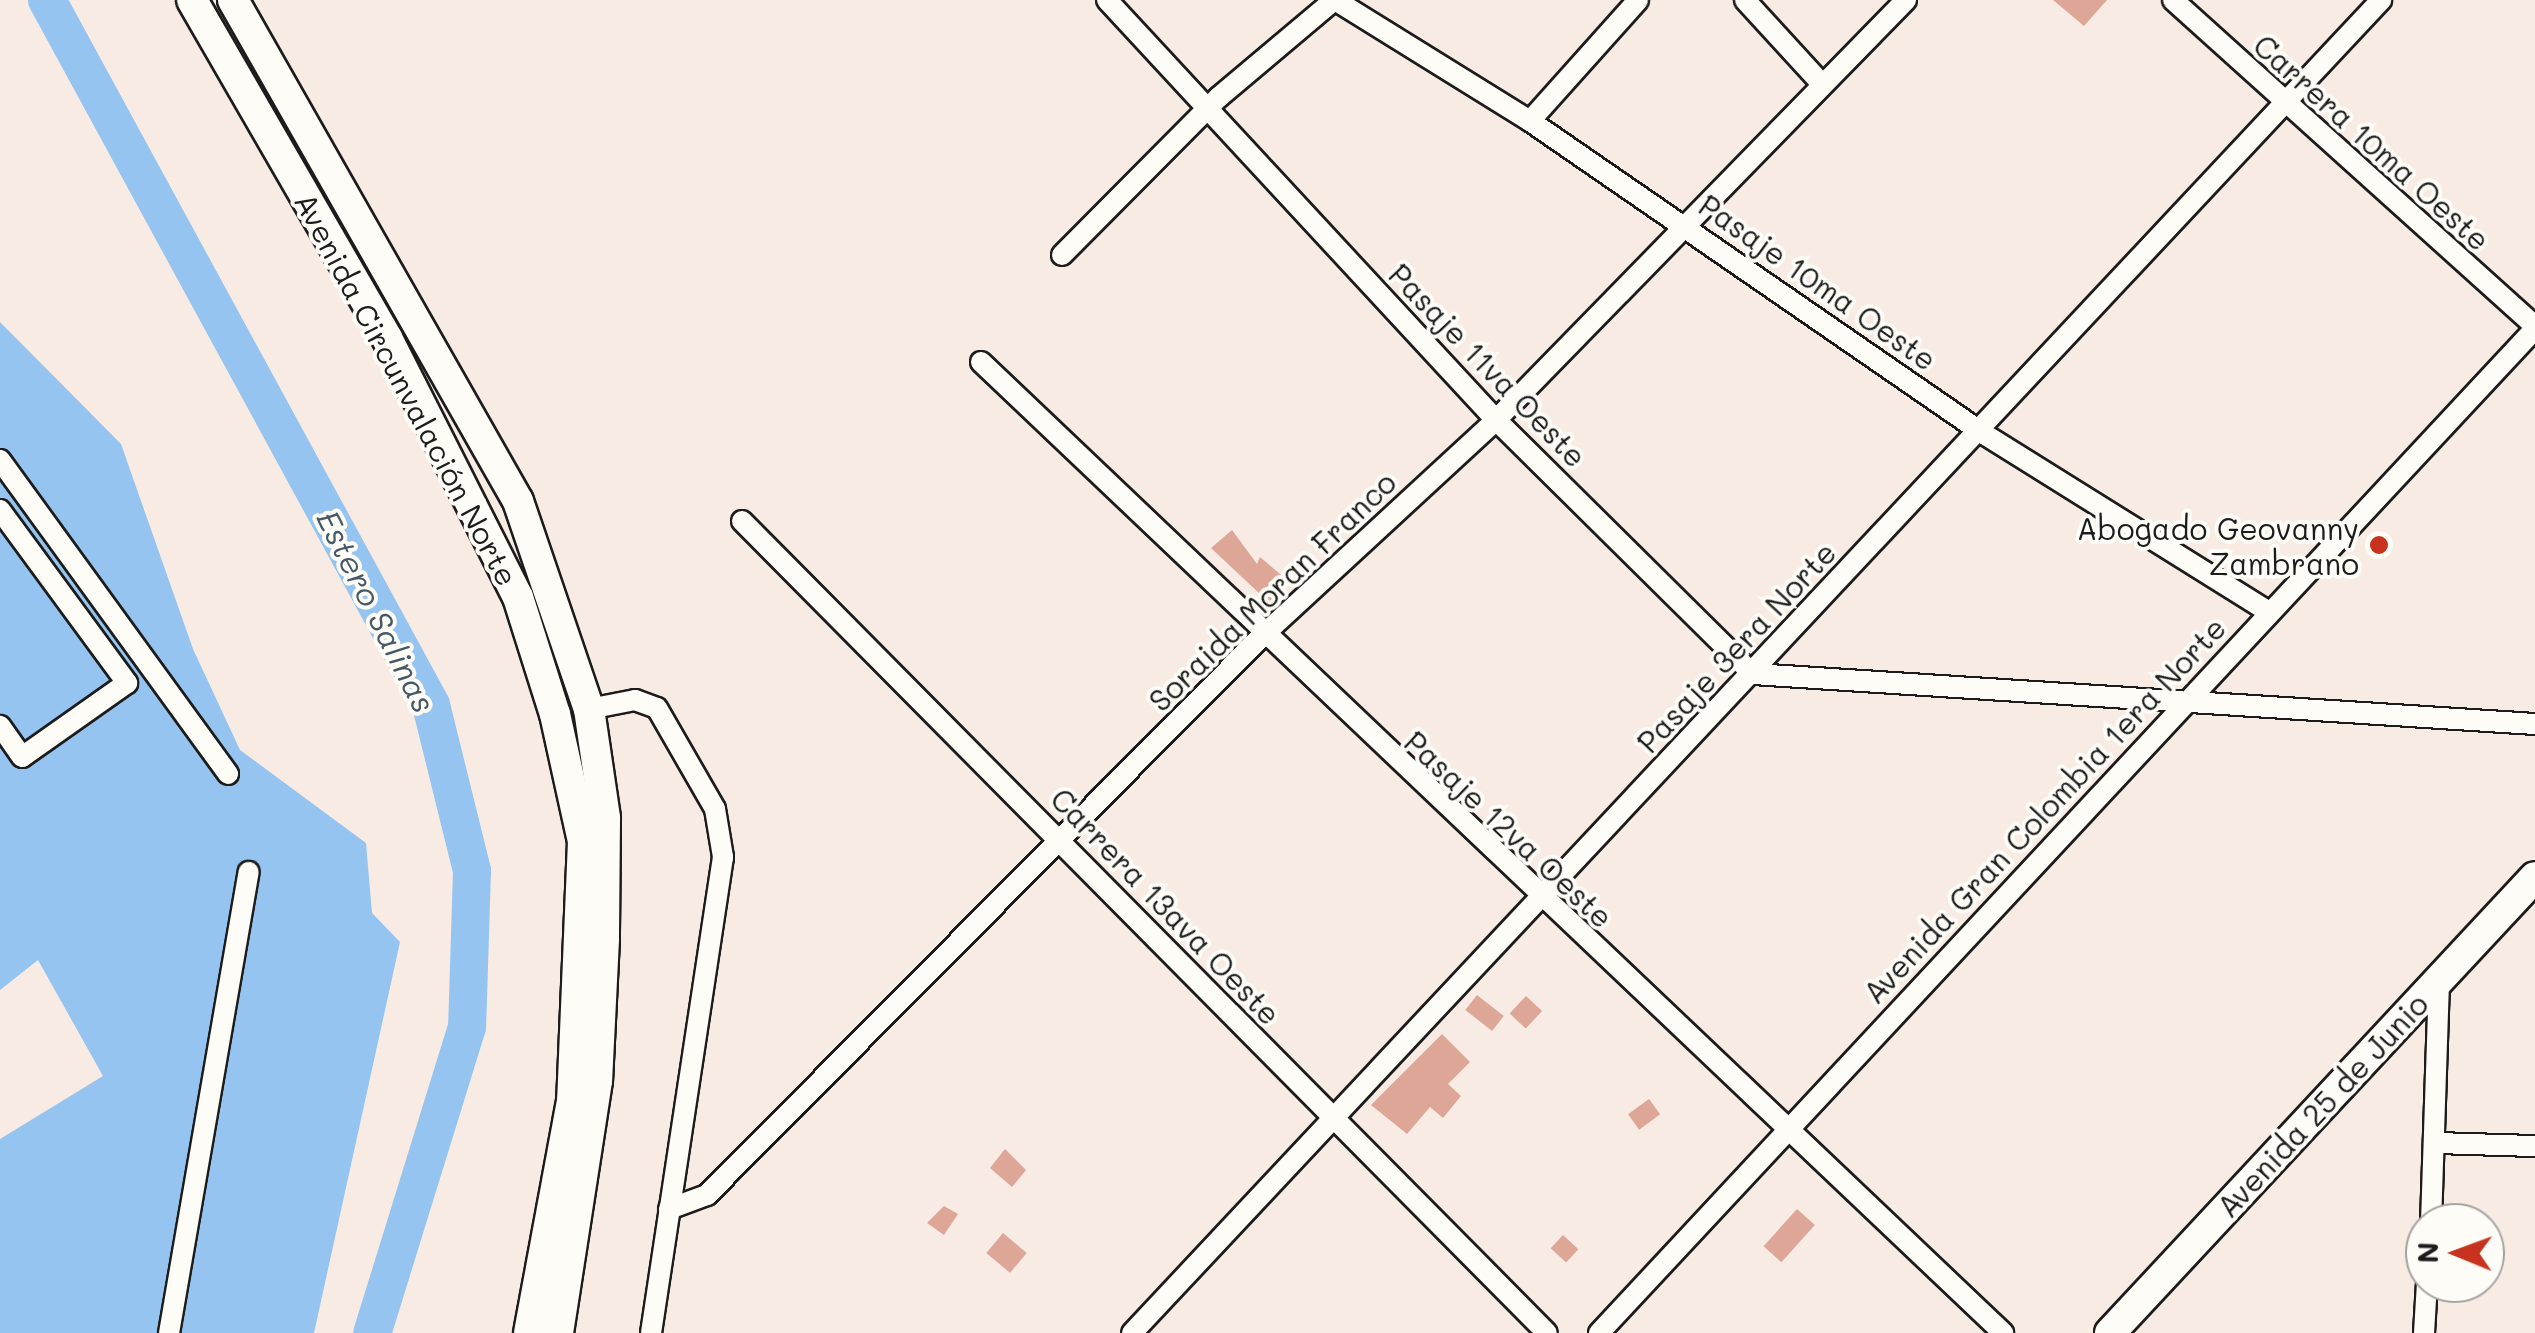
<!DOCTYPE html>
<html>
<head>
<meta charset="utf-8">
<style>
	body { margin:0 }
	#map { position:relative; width:2535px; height:1333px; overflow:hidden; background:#f7ebe4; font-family:Mali,sans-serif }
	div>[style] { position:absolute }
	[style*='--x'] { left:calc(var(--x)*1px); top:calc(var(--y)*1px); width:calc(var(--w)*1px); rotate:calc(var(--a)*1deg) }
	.water>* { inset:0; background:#94c4ef }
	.river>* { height:38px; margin:-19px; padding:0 19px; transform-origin:19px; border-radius:19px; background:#94c4ef }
	.building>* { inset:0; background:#dea697; transform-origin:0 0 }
	.roads { filter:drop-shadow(2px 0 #1c1c1c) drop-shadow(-2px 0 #1c1c1c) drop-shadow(0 2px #1c1c1c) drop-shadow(0 -2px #1c1c1c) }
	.street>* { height:20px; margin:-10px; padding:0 10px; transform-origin:10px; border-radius:10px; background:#fdfcf7 }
	.secondary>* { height:30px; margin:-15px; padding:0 15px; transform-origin:15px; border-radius:15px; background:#fdfcf7 }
	.dots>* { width:28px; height:28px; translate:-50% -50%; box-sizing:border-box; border:5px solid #fdfcf7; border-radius:50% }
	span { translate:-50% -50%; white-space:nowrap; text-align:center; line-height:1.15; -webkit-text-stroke:8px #fdfcf7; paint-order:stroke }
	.street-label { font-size:30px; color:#1c1c1c }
	.poi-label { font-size:30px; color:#1c1c1c }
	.right { translate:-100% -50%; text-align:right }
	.water-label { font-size:32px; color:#465766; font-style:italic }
	.north { position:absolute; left:2405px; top:1203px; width:100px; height:100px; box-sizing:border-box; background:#fdfcf7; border:2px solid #a3a29f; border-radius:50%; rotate:271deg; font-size:28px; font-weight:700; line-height:40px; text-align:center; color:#1c1c1c }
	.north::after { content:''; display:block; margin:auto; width:35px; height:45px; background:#c8321e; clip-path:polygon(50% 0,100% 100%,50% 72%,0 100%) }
</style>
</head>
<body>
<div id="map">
	<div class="water">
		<i style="clip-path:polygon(0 322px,121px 444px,193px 649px,240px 750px,366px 843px,372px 913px,400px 942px,314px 1333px,0 1333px,0 1139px,103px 1076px,38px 960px,0 990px)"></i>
	</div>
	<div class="river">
		<i style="--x:47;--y:0;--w:803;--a:61.42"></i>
		<i style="--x:431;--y:705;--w:171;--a:76.1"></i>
		<i style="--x:472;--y:871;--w:156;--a:91.8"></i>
		<i style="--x:467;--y:1027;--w:320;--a:107.2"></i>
	</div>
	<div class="building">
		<i style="clip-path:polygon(2053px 0,2107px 0,2084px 26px)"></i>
		<i style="clip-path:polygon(1232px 530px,1257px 564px,1260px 557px,1287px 580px,1274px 607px,1211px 548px)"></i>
		<i style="left:1477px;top:995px;width:34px;height:19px;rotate:38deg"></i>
		<i style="left:1526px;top:996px;width:22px;height:24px;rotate:43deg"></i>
		<i style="clip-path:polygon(1442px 1034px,1470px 1062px,1448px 1084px,1461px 1096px,1443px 1118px,1430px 1107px,1407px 1134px,1371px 1105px)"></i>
		<i style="left:1649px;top:1099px;width:19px;height:26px;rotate:54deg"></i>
		<i style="clip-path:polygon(1005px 1149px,1026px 1170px,1012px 1187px,990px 1168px)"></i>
		<i style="clip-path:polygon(944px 1206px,958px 1214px,944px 1235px,927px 1223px)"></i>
		<i style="left:1797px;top:1209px;width:24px;height:50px;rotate:42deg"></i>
		<i style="left:1003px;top:1233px;width:31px;height:26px;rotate:40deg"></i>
		<i style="left:1563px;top:1235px;width:21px;height:18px;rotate:43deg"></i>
	</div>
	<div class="roads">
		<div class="street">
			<i style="--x:1107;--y:0;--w:572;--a:47.19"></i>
			<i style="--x:1496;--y:420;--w:361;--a:44.7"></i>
			<i style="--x:1753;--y:674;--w:784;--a:3.66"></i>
			<i style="--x:1335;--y:0;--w:229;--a:31.8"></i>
			<i style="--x:1530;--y:121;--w:551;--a:34.58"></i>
			<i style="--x:1984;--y:434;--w:336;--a:32"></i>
			<i style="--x:1745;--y:0;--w:114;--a:47.5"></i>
			<i style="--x:2173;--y:0;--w:487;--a:42"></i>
			<i style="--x:1530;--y:121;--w:162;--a:-48.2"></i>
			<i style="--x:1062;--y:255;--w:223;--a:-45.2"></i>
			<i style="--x:1219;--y:97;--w:150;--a:-40.1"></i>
			<i style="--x:981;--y:362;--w:1410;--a:43.53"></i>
			<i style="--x:0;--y:460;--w:388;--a:54"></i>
			<i style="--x:0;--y:510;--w:215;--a:53.7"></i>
			<i style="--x:127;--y:683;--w:128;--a:144.8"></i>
			<i style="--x:22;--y:757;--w:38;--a:-125"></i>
			<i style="--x:742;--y:521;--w:1143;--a:45.25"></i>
			<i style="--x:589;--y:709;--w:47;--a:-11.1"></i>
			<i style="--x:635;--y:700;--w:23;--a:20"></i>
			<i style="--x:657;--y:708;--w:116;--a:60.1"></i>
			<i style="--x:715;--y:809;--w:49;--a:80.5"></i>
			<i style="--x:723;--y:857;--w:481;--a:98.6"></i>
			<i style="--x:2437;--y:1143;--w:98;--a:1.8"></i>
			<i style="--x:669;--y:1209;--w:40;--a:-20.2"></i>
			<i style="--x:707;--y:1195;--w:788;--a:-45.21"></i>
			<i style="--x:1262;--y:636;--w:318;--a:-42.7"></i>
			<i style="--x:1496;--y:420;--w:587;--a:-45.69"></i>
			<i style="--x:2431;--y:1223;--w:243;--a:-88.1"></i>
			<i style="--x:169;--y:1333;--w:468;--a:-80.2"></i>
			<i style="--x:1132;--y:1333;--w:1827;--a:-46.86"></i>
			<i style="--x:1599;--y:1333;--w:1373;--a:-47.01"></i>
			<i style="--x:2424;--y:1333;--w:50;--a:-86.6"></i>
		</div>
		<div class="secondary">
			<i style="--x:192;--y:0;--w:390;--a:60"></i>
			<i style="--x:387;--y:338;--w:290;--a:63.2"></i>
			<i style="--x:518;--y:597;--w:123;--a:72.5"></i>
			<i style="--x:555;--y:714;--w:130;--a:77.6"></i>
			<i style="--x:583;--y:841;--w:260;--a:92.4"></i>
			<i style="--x:572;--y:1101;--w:236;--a:100.5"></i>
			<i style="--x:233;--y:0;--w:576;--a:60.37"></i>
			<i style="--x:518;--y:501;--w:220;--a:71.2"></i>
			<i style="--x:589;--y:709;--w:110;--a:81.6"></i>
			<i style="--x:605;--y:818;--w:121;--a:90.5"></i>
			<i style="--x:604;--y:939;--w:142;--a:92.8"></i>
			<i style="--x:597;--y:1081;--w:255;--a:98.8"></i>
			<i style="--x:2110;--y:1333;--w:623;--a:-47.02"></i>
		</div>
	</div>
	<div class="dots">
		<i style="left:2379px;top:545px;background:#c8321e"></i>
	</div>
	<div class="street-label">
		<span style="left:2372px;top:142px;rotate:42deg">Carrera 10ma Oeste</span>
		<span style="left:1818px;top:282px;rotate:35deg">Pasaje 10ma Oeste</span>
		<span style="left:1488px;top:365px;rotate:46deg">Pasaje 11va Oeste</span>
		<span style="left:407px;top:389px;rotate:62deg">Avenida Circunvalación Norte</span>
		<span style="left:1272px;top:591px;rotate:-44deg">Soraida Moran Franco</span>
		<span style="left:1736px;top:647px;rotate:-47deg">Pasaje 3era Norte</span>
		<span style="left:2044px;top:810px;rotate:-47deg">Avenida Gran Colombia 1era Norte</span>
		<span style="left:1509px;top:829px;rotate:43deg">Pasaje 12va Oeste</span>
		<span style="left:1166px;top:906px;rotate:46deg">Carrera 13ava Oeste</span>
		<span style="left:2322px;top:1105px;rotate:-47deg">Avenida 25 de Junio</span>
	</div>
	<div class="poi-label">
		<span class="right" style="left:2359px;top:545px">Abogado Geovanny<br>Zambrano</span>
	</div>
	<div class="water-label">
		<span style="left:377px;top:611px;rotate:63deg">Estero Salinas</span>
	</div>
	<div class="north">N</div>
</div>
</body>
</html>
